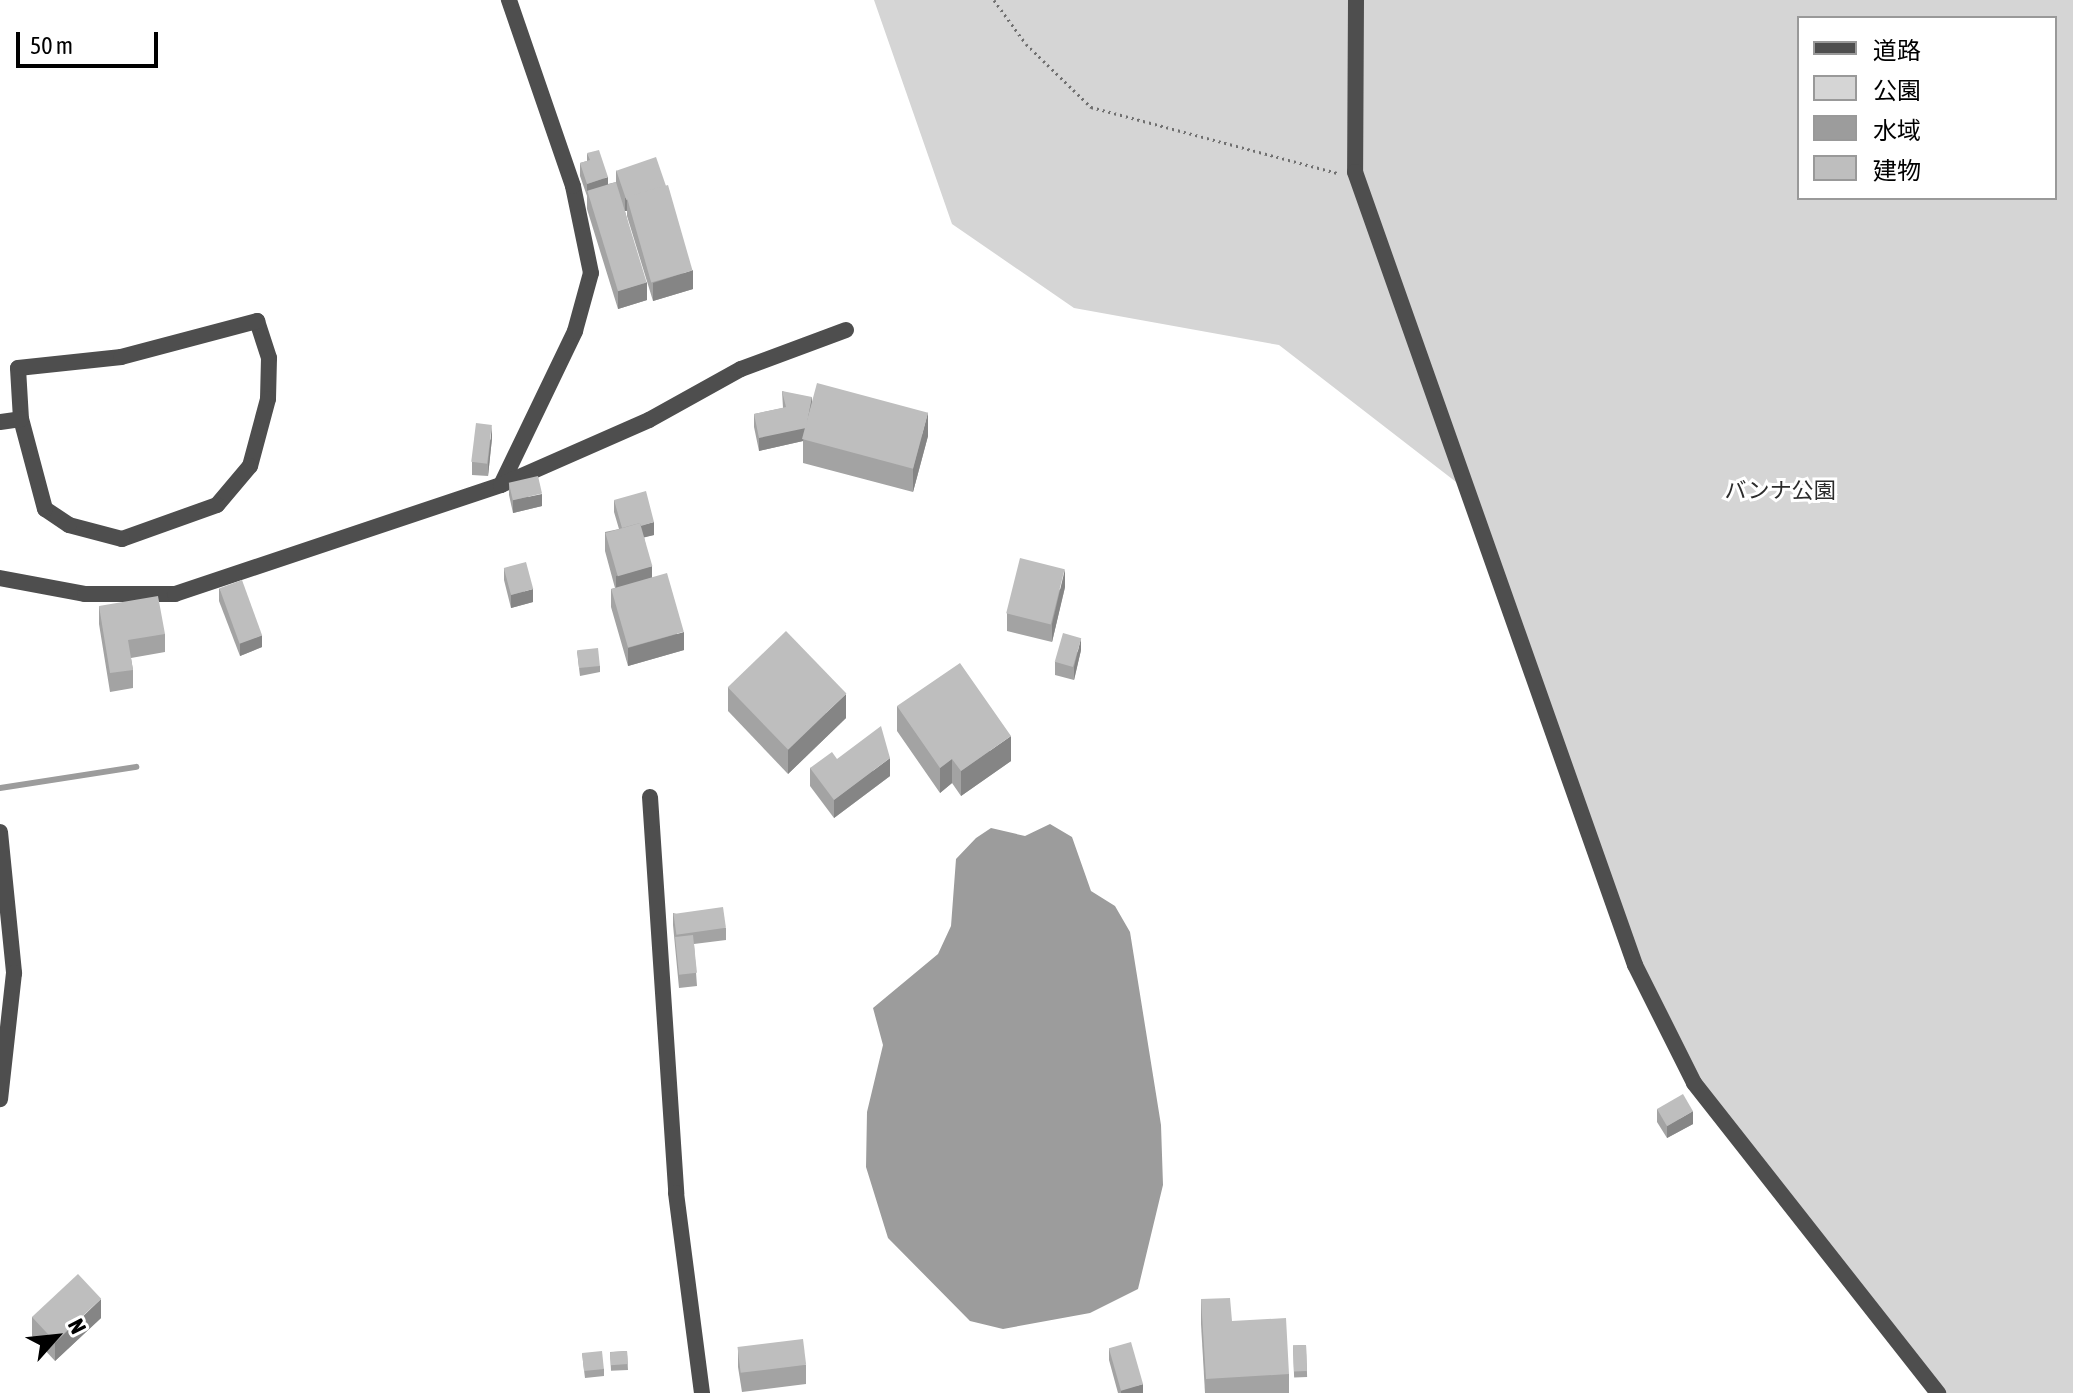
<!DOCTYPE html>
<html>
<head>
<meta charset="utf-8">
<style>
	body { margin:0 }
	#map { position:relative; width:2073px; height:1393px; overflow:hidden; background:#fff; font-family:"Asap Condensed","Noto Sans JP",sans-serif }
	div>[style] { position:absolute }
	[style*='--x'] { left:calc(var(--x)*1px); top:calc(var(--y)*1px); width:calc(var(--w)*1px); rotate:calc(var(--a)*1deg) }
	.green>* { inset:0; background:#d5d5d5 }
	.water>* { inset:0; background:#9c9c9c }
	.stream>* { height:6px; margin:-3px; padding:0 3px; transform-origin:3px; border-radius:3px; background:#9c9c9c }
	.path>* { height:3px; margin-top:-1.5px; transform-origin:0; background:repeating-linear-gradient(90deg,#707070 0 2px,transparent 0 6px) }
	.street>* { height:16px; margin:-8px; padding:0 8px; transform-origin:8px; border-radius:8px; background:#4e4e4e }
	.wall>* { inset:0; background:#a3a3a3; transform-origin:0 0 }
	.shaded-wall>* { inset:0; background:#858585; transform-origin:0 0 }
	.building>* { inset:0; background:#bebebe; transform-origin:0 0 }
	span { translate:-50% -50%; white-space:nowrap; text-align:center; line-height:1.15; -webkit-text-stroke:6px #fff; paint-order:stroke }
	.park-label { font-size:22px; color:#2c2c2c }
	.legend { position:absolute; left:1797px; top:16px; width:260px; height:184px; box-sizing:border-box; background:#fff; border:2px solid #999; margin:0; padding:10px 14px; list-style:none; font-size:24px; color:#000 }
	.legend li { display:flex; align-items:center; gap:16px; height:40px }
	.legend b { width:40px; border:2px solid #999 }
	.north { position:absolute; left:16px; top:1297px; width:80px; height:80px; -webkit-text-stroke:6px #fff; paint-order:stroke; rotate:63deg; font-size:22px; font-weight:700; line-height:32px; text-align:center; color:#000 }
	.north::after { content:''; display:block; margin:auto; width:28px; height:36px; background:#000; clip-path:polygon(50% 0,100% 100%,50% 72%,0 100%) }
	.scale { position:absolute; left:16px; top:32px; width:142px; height:36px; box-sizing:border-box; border:4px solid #000; border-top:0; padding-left:10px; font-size:24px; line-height:28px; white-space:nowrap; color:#000; -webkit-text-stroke:6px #fff; paint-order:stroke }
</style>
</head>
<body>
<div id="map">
	<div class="green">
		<i style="clip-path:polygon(evenodd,874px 0,2073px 0,2073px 1393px,1938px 1393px,1694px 1083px,1635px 965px,1469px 492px,1279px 345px,1074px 308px,952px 224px,874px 0,1799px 18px,2055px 18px,2055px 198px,1799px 198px,1799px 18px)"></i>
	</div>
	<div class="water">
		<i style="clip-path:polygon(1050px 824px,1072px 837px,1091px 891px,1115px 906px,1130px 932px,1161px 1125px,1163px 1185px,1138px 1289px,1090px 1313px,1003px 1329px,970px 1321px,888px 1238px,866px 1167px,867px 1112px,883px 1045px,873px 1008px,938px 954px,951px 926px,956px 859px,976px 838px,991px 828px,1025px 836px)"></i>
	</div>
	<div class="stream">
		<i style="--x:0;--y:788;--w:138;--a:-8.8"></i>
	</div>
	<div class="path">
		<i style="--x:994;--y:0;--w:54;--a:54"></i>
		<i style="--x:1026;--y:44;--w:91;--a:44.1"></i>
		<i style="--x:1091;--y:107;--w:256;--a:15"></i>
	</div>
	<div class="street">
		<i style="--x:1356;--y:0;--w:172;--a:90.3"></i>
		<i style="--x:1355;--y:172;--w:841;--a:70.55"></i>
		<i style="--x:1635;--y:965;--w:132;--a:63.4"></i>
		<i style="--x:1694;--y:1083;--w:395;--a:51.8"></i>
		<i style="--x:257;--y:321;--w:39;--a:72"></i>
		<i style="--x:269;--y:358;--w:41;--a:91.4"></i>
		<i style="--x:268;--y:399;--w:69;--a:105"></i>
		<i style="--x:250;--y:466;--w:51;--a:130.2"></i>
		<i style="--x:217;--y:505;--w:101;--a:160.3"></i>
		<i style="--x:122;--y:539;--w:55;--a:-165.2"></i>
		<i style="--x:69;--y:525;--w:29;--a:-146"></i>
		<i style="--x:45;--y:509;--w:93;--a:-104.9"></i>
		<i style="--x:21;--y:419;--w:51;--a:-93.4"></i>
		<i style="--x:18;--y:368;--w:104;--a:-6.1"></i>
		<i style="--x:121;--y:357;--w:141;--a:-14.8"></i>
		<i style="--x:0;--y:422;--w:21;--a:-8"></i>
		<i style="--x:501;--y:485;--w:171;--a:-64.3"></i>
		<i style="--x:575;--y:331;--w:60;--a:-74.6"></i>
		<i style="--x:591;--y:273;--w:89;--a:-101.7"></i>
		<i style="--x:573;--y:186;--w:197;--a:-109"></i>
		<i style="--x:0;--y:578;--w:86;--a:10.7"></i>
		<i style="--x:85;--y:594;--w:90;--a:0"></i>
		<i style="--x:175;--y:594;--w:344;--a:-18.5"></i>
		<i style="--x:501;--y:485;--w:162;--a:-23.7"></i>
		<i style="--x:649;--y:420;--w:105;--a:-29"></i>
		<i style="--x:741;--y:369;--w:112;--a:-20.4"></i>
		<i style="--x:650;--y:797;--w:397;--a:86.2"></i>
		<i style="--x:676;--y:1193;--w:202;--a:82.6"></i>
		<i style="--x:0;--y:832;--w:142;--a:84.3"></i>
		<i style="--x:14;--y:973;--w:127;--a:96.3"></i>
	</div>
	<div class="wall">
		<i style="clip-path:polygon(587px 153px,608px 184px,616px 182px,616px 170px,693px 289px,653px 301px,627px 216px,627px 211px,625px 211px,647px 300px,618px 309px,587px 209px,587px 196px,580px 176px,580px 163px,587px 161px)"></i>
		<i style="clip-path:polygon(782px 391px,812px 403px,928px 436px,913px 492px,803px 463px,803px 441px,759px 451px,754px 427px,754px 414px,783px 408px)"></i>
		<i style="clip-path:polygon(492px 438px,488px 476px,472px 475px,472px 462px)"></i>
		<i style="clip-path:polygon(509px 483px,542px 506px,513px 513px,509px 495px)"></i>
		<i style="clip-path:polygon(614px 500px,654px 535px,644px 537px,652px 577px,684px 650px,628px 666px,611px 607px,611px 589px,615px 588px,605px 551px,605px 532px,619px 529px,614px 512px)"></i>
		<i style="clip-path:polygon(504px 568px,533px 602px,511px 608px,504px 580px)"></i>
		<i style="clip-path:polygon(1065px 587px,1052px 642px,1007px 631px,1007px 613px)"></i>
		<i style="clip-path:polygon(219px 588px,262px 647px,240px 656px,219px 601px)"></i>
		<i style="clip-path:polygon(99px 606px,165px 634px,165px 652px,131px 658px,133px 670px,133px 688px,110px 692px,99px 624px)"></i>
		<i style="clip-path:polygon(1081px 650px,1074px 680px,1055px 675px,1055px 662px)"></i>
		<i style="clip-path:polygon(577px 651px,600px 666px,600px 672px,580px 676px)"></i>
		<i style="clip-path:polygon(728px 687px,846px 718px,788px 774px,728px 711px)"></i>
		<i style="clip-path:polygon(897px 706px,1011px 761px,961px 796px,952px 783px,940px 793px,897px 731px)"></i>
		<i style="clip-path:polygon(837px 759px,890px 776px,834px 818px,810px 786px,810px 768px)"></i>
		<i style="clip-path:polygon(673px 913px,726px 928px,726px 940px,694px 944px,697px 986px,679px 988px,673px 925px)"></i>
		<i style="clip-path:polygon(1657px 1109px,1693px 1124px,1667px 1138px,1657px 1122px)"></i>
		<i style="clip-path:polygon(1201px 1299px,1232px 1321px,1289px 1374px,1289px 1393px,1205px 1393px,1201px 1324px)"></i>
		<i style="clip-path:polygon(32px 1317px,101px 1318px,55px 1361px,32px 1336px)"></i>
		<i style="left:1306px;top:1345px;width:32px;height:13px;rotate:88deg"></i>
		<i style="clip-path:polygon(738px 1348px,806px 1365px,806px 1384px,742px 1392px,738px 1367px)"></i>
		<i style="clip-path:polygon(1109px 1348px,1143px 1393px,1118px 1393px,1109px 1360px)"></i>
		<i style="left:627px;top:1351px;width:19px;height:17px;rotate:87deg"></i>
		<i style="clip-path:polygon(582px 1353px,604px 1369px,604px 1376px,585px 1378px)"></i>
	</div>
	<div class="shaded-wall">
		<i style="clip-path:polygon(608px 177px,608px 190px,587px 191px,587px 196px,587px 184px)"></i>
		<i style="left:627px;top:198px;width:13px;height:2px;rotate:90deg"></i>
		<i style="clip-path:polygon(693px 270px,693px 289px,653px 301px,653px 283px)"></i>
		<i style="clip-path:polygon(647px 282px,647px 300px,618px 309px,618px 291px)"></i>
		<i style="clip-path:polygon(812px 397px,812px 409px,803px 441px,759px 451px,759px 438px)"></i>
		<i style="clip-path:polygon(928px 412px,928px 436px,913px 492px,913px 468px)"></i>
		<i style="clip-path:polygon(492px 425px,492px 438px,488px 476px,488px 464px)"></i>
		<i style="clip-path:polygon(542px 494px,542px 506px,513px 513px,513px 500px)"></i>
		<i style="clip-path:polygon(654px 522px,654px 535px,622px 543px,622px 530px)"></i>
		<i style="clip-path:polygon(652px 566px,652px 585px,616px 594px,616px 576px)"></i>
		<i style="clip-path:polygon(1065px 569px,1065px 587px,1052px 642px,1052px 624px)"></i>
		<i style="clip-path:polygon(533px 589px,533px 602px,511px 608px,511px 595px)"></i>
		<i style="clip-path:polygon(684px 632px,684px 650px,628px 666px,628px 648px)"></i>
		<i style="clip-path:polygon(262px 635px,262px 647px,240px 656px,240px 643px)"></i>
		<i style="clip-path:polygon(1081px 638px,1081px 650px,1074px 680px,1074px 667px)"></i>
		<i style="clip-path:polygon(846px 694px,846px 718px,788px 774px,788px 749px)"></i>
		<i style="clip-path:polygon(1011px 736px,1011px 761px,961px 796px,961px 771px)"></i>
		<i style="clip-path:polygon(890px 758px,890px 776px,834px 818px,834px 800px)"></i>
		<i style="clip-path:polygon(952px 759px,952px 783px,940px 793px,940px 768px)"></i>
		<i style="clip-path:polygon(1693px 1111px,1693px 1124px,1667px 1138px,1667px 1126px)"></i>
		<i style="clip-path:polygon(101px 1299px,101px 1318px,55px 1361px,55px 1343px)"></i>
		<i style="clip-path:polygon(1143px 1384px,1143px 1393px,1121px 1393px,1121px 1390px)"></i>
	</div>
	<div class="building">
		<i style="clip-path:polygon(599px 150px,608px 177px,587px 184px,580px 163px,590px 160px,587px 153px)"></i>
		<i style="left:656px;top:157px;width:31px;height:42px;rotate:71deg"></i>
		<i style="left:616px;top:182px;width:105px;height:30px;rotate:73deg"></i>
		<i style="left:668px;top:185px;width:89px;height:43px;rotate:74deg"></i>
		<i style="left:817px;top:383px;width:115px;height:58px;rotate:15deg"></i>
		<i style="clip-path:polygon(782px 391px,812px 397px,806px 428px,759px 438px,754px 414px,786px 407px)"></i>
		<i style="left:476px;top:423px;width:16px;height:39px;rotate:7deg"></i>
		<i style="left:538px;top:476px;width:18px;height:30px;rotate:77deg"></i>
		<i style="clip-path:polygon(646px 491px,654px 522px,641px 526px,640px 523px,622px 528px,614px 500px)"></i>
		<i style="left:640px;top:523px;width:45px;height:36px;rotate:74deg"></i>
		<i style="left:1020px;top:558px;width:46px;height:57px;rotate:14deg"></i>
		<i style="left:526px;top:562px;width:28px;height:23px;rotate:75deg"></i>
		<i style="left:667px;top:573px;width:61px;height:58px;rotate:74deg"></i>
		<i style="left:242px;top:580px;width:59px;height:24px;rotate:70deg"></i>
		<i style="clip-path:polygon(158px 596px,165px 634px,128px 640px,133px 670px,110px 673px,99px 606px)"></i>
		<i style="left:786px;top:631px;width:87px;height:81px;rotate:46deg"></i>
		<i style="left:1063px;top:633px;width:19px;height:30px;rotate:16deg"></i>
		<i style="left:598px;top:648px;width:18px;height:21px;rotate:84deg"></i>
		<i style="clip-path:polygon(960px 663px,1011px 736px,961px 771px,952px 759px,940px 768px,897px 706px)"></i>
		<i style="clip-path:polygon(881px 726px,890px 758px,834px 800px,810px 768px,832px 752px,837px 759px)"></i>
		<i style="left:723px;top:907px;width:21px;height:50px;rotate:82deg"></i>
		<i style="left:693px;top:935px;width:38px;height:18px;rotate:84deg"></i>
		<i style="left:1683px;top:1094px;width:20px;height:30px;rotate:60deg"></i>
		<i style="left:78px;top:1274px;width:34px;height:63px;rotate:47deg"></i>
		<i style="clip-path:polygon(1230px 1298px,1232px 1321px,1286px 1318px,1289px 1374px,1206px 1379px,1201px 1299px)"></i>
		<i style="left:803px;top:1339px;width:26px;height:66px;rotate:83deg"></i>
		<i style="left:1131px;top:1342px;width:44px;height:23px;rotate:74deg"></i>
		<i style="left:1306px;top:1345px;width:26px;height:13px;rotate:88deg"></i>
		<i style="left:602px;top:1351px;width:18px;height:20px;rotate:84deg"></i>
		<i style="left:627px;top:1351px;width:13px;height:17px;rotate:86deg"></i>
	</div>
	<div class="park-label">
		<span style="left:1780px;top:491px">バンナ公園</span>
	</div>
	<ul class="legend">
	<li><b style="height:10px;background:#4e4e4e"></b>道路</li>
	<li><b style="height:22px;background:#d5d5d5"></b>公園</li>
	<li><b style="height:22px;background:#9c9c9c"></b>水域</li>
	<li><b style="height:22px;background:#bebebe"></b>建物</li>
	</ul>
	<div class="north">N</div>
	<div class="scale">50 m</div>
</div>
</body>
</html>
